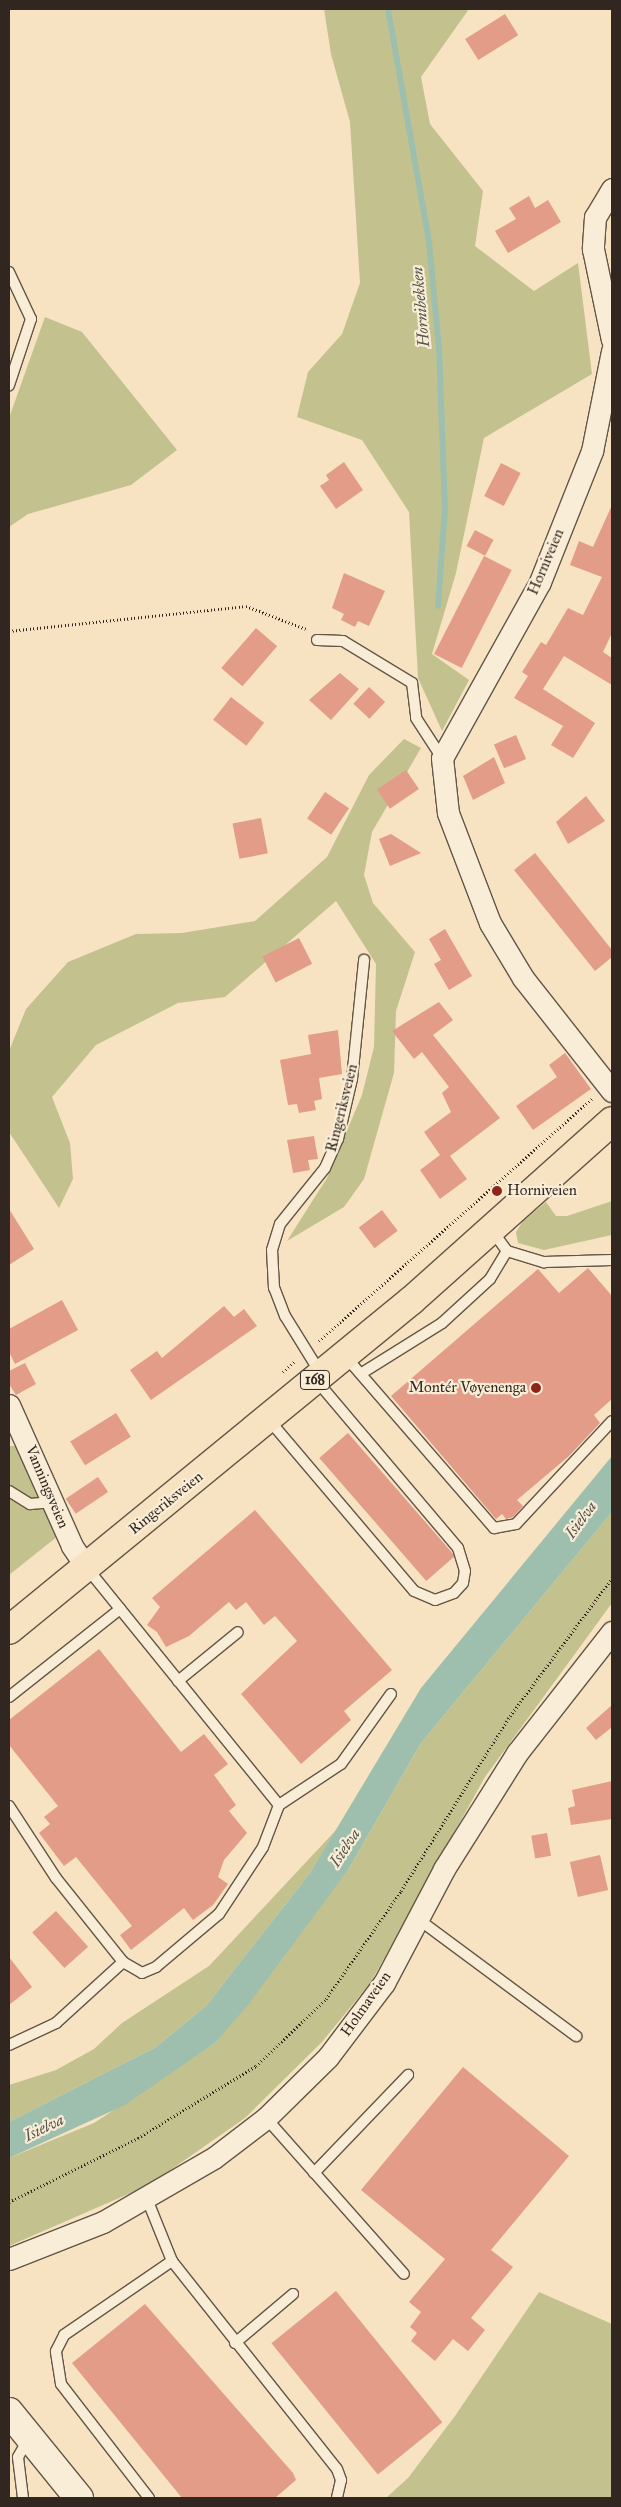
<!DOCTYPE html>
<html>
<head>
<meta charset="utf-8">
<style>
	body { margin:0 }
	#map { position:relative; width:621px; height:2507px; overflow:hidden; background:#f7e3c1; font-family:"IM FELL Great Primer",serif }
	div>[style] { position:absolute }
	[style*='--x'] { left:calc(var(--x)*1px); top:calc(var(--y)*1px); width:calc(var(--w)*1px); rotate:calc(var(--a)*1deg) }
	.green>* { inset:0; background:#c3c28e }
	.water>* { inset:0; background:#9ebfad }
	.stream>* { height:6px; margin:-3px; padding:0 3px; transform-origin:3px; border-radius:3px; background:#9ebfad }
	.building>* { inset:0; background:#e29c88; transform-origin:0 0 }
	.path>* { height:3px; margin-top:-1.5px; transform-origin:0; background:repeating-linear-gradient(90deg,#322720 0 1px,transparent 0 3.5px) }
	.roads { filter:drop-shadow(1px 0 #635648) drop-shadow(-1px 0 #635648) drop-shadow(0 1px #635648) drop-shadow(0 -1px #635648) }
	.lane>* { height:10px; margin:-5px; padding:0 5px; transform-origin:5px; border-radius:5px; background:#faedd7 }
	.street>* { height:21px; margin:-10.5px; padding:0 10.5px; transform-origin:10.5px; border-radius:10.5px; background:#faedd7 }
	.secondary>* { height:28px; margin:-14px; padding:0 14px; transform-origin:14px; border-radius:14px; background:#faedd7 }
	.primary>* { height:28px; margin:-14px; padding:0 14px; transform-origin:14px; border-radius:14px; background:#f7e3c1 }
	.dots>* { width:14px; height:14px; translate:-50% -50%; box-sizing:border-box; border:2px solid #faedd7; border-radius:50% }
	span { translate:-50% -50%; white-space:nowrap; text-align:center; line-height:1.15; -webkit-text-stroke:4.5px #faedd7; paint-order:stroke }
	.shield-label span { padding:1px 4px; background:#faedd7; border:1px solid; border-radius:4px; -webkit-text-stroke-width:0 }
	.shield-label { font-size:14px; color:#322720; font-weight:700 }
	.street-label { font-size:15px; color:#322720 }
	.poi-label { font-size:15px; color:#322720 }
	.left { translate:0 -50%; text-align:left }
	.right { translate:-100% -50%; text-align:right }
	.water-label { font-size:16px; color:#52554a; font-style:italic }
	.frame { position:absolute; inset:0; border:10px solid #322720; pointer-events:none }
</style>
</head>
<body>
<div id="map">
	<div class="green">
		<i style="clip-path:polygon(324px 9px,469px 9px,421px 77px,430px 124px,483px 191px,475px 246px,534px 291px,578px 263px,592px 374px,484px 438px,456px 573px,432px 654px,469px 680px,442px 731px,418px 678px,409px 512px,362px 440px,297px 417px,308px 372px,342px 334px,360px 283px,350px 122px,331px 54px)"></i>
		<i style="clip-path:polygon(45px 317px,82px 332px,177px 450px,131px 485px,28px 514px,9px 527px,9px 418px)"></i>
		<i style="clip-path:polygon(404px 739px,421px 748px,372px 832px,364px 875px,373px 903px,415px 952px,396px 1011px,394px 1073px,364px 1179px,344px 1207px,287px 1241px,327px 1178px,362px 1095px,374px 1047px,376px 964px,336px 901px,225px 997px,178px 1003px,96px 1045px,52px 1097px,70px 1143px,73px 1179px,59px 1208px,9px 1132px,9px 1051px,26px 1009px,68px 962px,136px 934px,182px 933px,255px 921px,327px 857px,369px 775px)"></i>
		<i style="clip-path:polygon(612px 1201px,612px 1235px,544px 1250px,518px 1243px,516px 1232px,523px 1221px,546px 1202px,556px 1216px,567px 1216px)"></i>
		<i style="clip-path:polygon(9px 1446px,20px 1446px,58px 1536px,9px 1575px)"></i>
		<i style="clip-path:polygon(612px 1512px,612px 1603px,485px 1777px,371px 1982px,322px 2042px,245px 2118px,149px 2185px,9px 2246px,9px 2158px,94px 2123px,215px 2043px,348px 1870px,421px 1743px)"></i>
		<i style="clip-path:polygon(337px 1829px,310px 1873px,206px 2006px,156px 2047px,9px 2122px,9px 2085px,56px 2070px,94px 2049px,122px 2023px,209px 1966px)"></i>
		<i style="clip-path:polygon(539px 2292px,612px 2324px,612px 2498px,386px 2498px,408px 2478px,455px 2416px)"></i>
	</div>
	<div class="water">
		<i style="clip-path:polygon(612px 1456px,612px 1512px,421px 1743px,348px 1870px,248px 2005px,215px 2043px,125px 2105px,9px 2158px,9px 2122px,156px 2047px,206px 2006px,310px 1873px,421px 1688px)"></i>
	</div>
	<div class="stream">
		<i style="--x:388;--y:9;--w:237;--a:80"></i>
		<i style="--x:429;--y:242;--w:105;--a:84.6"></i>
		<i style="--x:439;--y:347;--w:161;--a:87.9"></i>
		<i style="--x:445;--y:508;--w:98;--a:94.1"></i>
	</div>
	<div class="building">
		<i style="left:505px;top:14px;width:25px;height:47px;rotate:58deg"></i>
		<i style="clip-path:polygon(529px 196px,535px 208px,548px 200px,561px 222px,508px 253px,495px 231px,516px 219px,509px 208px)"></i>
		<i style="clip-path:polygon(344px 462px,363px 490px,336px 509px,320px 486px,329px 480px,326px 475px)"></i>
		<i style="left:501px;top:463px;width:22px;height:37px;rotate:27deg"></i>
		<i style="clip-path:polygon(612px 505px,612px 633px,603px 652px,612px 658px,612px 685px,564px 656px,543px 689px,595px 723px,573px 758px,551px 745px,563px 726px,514px 698px,528px 676px,522px 672px,541px 642px,546px 645px,568px 608px,583px 615px,602px 577px,570px 565px,579px 541px,593px 547px)"></i>
		<i style="left:475px;top:530px;width:21px;height:18px;rotate:28deg"></i>
		<i style="left:484px;top:556px;width:31px;height:110px;rotate:27deg"></i>
		<i style="clip-path:polygon(344px 573px,385px 591px,369px 626px,358px 621px,355px 627px,341px 620px,344px 614px,332px 608px)"></i>
		<i style="left:256px;top:628px;width:28px;height:53px;rotate:41deg"></i>
		<i style="clip-path:polygon(340px 673px,359px 689px,331px 720px,309px 700px)"></i>
		<i style="left:369px;top:687px;width:22px;height:23px;rotate:43deg"></i>
		<i style="left:231px;top:697px;width:42px;height:29px;rotate:38deg"></i>
		<i style="left:516px;top:735px;width:26px;height:24px;rotate:67deg"></i>
		<i style="clip-path:polygon(494px 757px,505px 783px,473px 800px,463px 776px)"></i>
		<i style="left:406px;top:770px;width:23px;height:35px;rotate:56deg"></i>
		<i style="left:325px;top:792px;width:29px;height:32px;rotate:34deg"></i>
		<i style="clip-path:polygon(586px 796px,605px 821px,568px 844px,556px 822px)"></i>
		<i style="left:261px;top:818px;width:36px;height:29px;rotate:79deg"></i>
		<i style="clip-path:polygon(391px 834px,421px 853px,390px 866px,379px 839px)"></i>
		<i style="clip-path:polygon(535px 853px,612px 950px,612px 957px,595px 971px,514px 870px)"></i>
		<i style="clip-path:polygon(445px 929px,472px 976px,449px 990px,434px 964px,441px 960px,429px 939px)"></i>
		<i style="left:299px;top:938px;width:29px;height:41px;rotate:63deg"></i>
		<i style="clip-path:polygon(439px 1002px,453px 1020px,433px 1035px,500px 1118px,450px 1156px,467px 1179px,440px 1199px,420px 1170px,440px 1155px,424px 1132px,451px 1112px,442px 1093px,449px 1087px,422px 1052px,414px 1059px,392px 1031px)"></i>
		<i style="clip-path:polygon(338px 1030px,342px 1074px,319px 1078px,322px 1099px,314px 1101px,316px 1110px,299px 1113px,297px 1104px,288px 1105px,280px 1060px,311px 1054px,308px 1035px)"></i>
		<i style="clip-path:polygon(565px 1053px,591px 1089px,533px 1130px,516px 1106px,557px 1077px,549px 1065px)"></i>
		<i style="clip-path:polygon(314px 1136px,318px 1159px,308px 1160px,310px 1170px,293px 1173px,287px 1140px)"></i>
		<i style="clip-path:polygon(9px 1209px,34px 1249px,9px 1265px)"></i>
		<i style="left:382px;top:1210px;width:26px;height:29px;rotate:53deg"></i>
		<i style="clip-path:polygon(588px 1268px,612px 1296px,612px 1399px,594px 1415px,600px 1423px,569px 1456px,517px 1500px,523px 1506px,513px 1517px,506px 1519px,502px 1514px,496px 1519px,391px 1396px,538px 1269px,559px 1293px)"></i>
		<i style="clip-path:polygon(62px 1300px,78px 1330px,15px 1364px,9px 1352px,9px 1329px)"></i>
		<i style="clip-path:polygon(224px 1306px,234px 1317px,244px 1309px,257px 1326px,151px 1400px,130px 1370px,157px 1351px,162px 1358px)"></i>
		<i style="clip-path:polygon(25px 1363px,36px 1384px,16px 1395px,9px 1384px,9px 1371px)"></i>
		<i style="left:116px;top:1413px;width:28px;height:54px;rotate:58deg"></i>
		<i style="left:348px;top:1433px;width:163px;height:38px;rotate:49deg"></i>
		<i style="left:98px;top:1477px;width:18px;height:39px;rotate:56deg"></i>
		<i style="clip-path:polygon(255px 1510px,392px 1670px,344px 1711px,351px 1720px,301px 1764px,241px 1694px,297px 1641px,275px 1616px,264px 1625px,246px 1602px,236px 1610px,229px 1602px,189px 1636px,166px 1647px,157px 1632px,147px 1625px,160px 1607px,152px 1598px)"></i>
		<i style="clip-path:polygon(99px 1649px,181px 1752px,204px 1734px,228px 1764px,214px 1775px,236px 1805px,229px 1811px,247px 1833px,224px 1860px,218px 1877px,228px 1884px,213px 1905px,193px 1920px,184px 1908px,131px 1950px,120px 1935px,132px 1926px,76px 1857px,64px 1866px,39px 1833px,50px 1824px,44px 1817px,58px 1806px,9px 1745px,9px 1720px)"></i>
		<i style="clip-path:polygon(612px 1705px,612px 1727px,596px 1740px,586px 1728px)"></i>
		<i style="clip-path:polygon(612px 1781px,612px 1819px,571px 1825px,568px 1808px,575px 1806px,572px 1790px)"></i>
		<i style="left:547px;top:1833px;width:23px;height:16px;rotate:80deg"></i>
		<i style="left:600px;top:1855px;width:36px;height:31px;rotate:77deg"></i>
		<i style="left:56px;top:1911px;width:48px;height:32px;rotate:48deg"></i>
		<i style="clip-path:polygon(9px 1957px,32px 1987px,9px 2005px)"></i>
		<i style="clip-path:polygon(463px 2067px,569px 2156px,491px 2250px,513px 2267px,471px 2318px,485px 2330px,468px 2351px,453px 2339px,435px 2361px,411px 2341px,417px 2333px,410px 2327px,421px 2312px,409px 2302px,445px 2259px,361px 2190px)"></i>
		<i style="left:336px;top:2291px;width:169px;height:83px;rotate:51deg"></i>
		<i style="clip-path:polygon(145px 2304px,293px 2473px,296px 2480px,275px 2498px,182px 2498px,72px 2363px)"></i>
	</div>
	<div class="path">
		<i style="--x:9;--y:631;--w:238;--a:-6"></i>
		<i style="--x:246;--y:606;--w:64;--a:21"></i>
		<i style="--x:319;--y:1341;--w:366;--a:-41.6"></i>
		<i style="--x:283;--y:1372;--w:16;--a:-43"></i>
		<i style="--x:9;--y:2202;--w:144;--a:-26.4"></i>
		<i style="--x:138;--y:2138;--w:138;--a:-31.4"></i>
		<i style="--x:256;--y:2066;--w:97;--a:-43.7"></i>
		<i style="--x:326;--y:1999;--w:131;--a:-55.2"></i>
		<i style="--x:401;--y:1891;--w:206;--a:-58.1"></i>
		<i style="--x:510;--y:1716;--w:172;--a:-53.5"></i>
	</div>
	<div class="roads">
		<div class="lane">
			<i style="--x:9;--y:272;--w:52;--a:64.9"></i>
			<i style="--x:31;--y:319;--w:70;--a:108.4"></i>
			<i style="--x:317;--y:640;--w:26;--a:2"></i>
			<i style="--x:343;--y:641;--w:81;--a:31.3"></i>
			<i style="--x:412;--y:683;--w:35;--a:83"></i>
			<i style="--x:416;--y:718;--w:48;--a:57"></i>
			<i style="--x:507;--y:1251;--w:39;--a:17"></i>
			<i style="--x:544;--y:1262;--w:68;--a:-1.7"></i>
			<i style="--x:345;--y:1356;--w:228;--a:49.1"></i>
			<i style="--x:494;--y:1528;--w:22;--a:-10"></i>
			<i style="--x:516;--y:1524;--w:141;--a:-47"></i>
			<i style="--x:362;--y:1373;--w:94;--a:-32"></i>
			<i style="--x:442;--y:1323;--w:65;--a:-42.5"></i>
			<i style="--x:490;--y:1279;--w:33;--a:-59"></i>
			<i style="--x:507;--y:1251;--w:26;--a:-126"></i>
			<i style="--x:321;--y:1374;--w:68;--a:-121.8"></i>
			<i style="--x:285;--y:1316;--w:30;--a:-111"></i>
			<i style="--x:274;--y:1288;--w:38;--a:-93"></i>
			<i style="--x:272;--y:1250;--w:27;--a:-73"></i>
			<i style="--x:280;--y:1224;--w:72;--a:-51.2"></i>
			<i style="--x:325;--y:1168;--w:32;--a:-66"></i>
			<i style="--x:338;--y:1139;--w:62;--a:-76.9"></i>
			<i style="--x:352;--y:1079;--w:120;--a:-84.2"></i>
			<i style="--x:269;--y:1420;--w:224;--a:49.7"></i>
			<i style="--x:414;--y:1591;--w:23;--a:23"></i>
			<i style="--x:435;--y:1600;--w:20;--a:-20"></i>
			<i style="--x:454;--y:1593;--w:13;--a:-48"></i>
			<i style="--x:463;--y:1583;--w:12;--a:-81"></i>
			<i style="--x:465;--y:1571;--w:24;--a:-107"></i>
			<i style="--x:458;--y:1548;--w:220;--a:-130.2"></i>
			<i style="--x:9;--y:1491;--w:25;--a:32"></i>
			<i style="--x:30;--y:1504;--w:21;--a:-5"></i>
			<i style="--x:87;--y:1568;--w:305;--a:51"></i>
			<i style="--x:178;--y:1681;--w:77;--a:-39.2"></i>
			<i style="--x:9;--y:1697;--w:142;--a:-38.4"></i>
			<i style="--x:9;--y:1806;--w:86;--a:56.9"></i>
			<i style="--x:56;--y:1878;--w:107;--a:51.4"></i>
			<i style="--x:123;--y:1962;--w:22;--a:30"></i>
			<i style="--x:142;--y:1973;--w:15;--a:-23"></i>
			<i style="--x:156;--y:1967;--w:82;--a:-40.1"></i>
			<i style="--x:219;--y:1914;--w:80;--a:-56.7"></i>
			<i style="--x:263;--y:1847;--w:45;--a:-69.1"></i>
			<i style="--x:279;--y:1805;--w:74;--a:-33.5"></i>
			<i style="--x:341;--y:1764;--w:86;--a:-54.5"></i>
			<i style="--x:418;--y:1919;--w:197;--a:36.5"></i>
			<i style="--x:9;--y:2045;--w:52;--a:-25.1"></i>
			<i style="--x:56;--y:2023;--w:91;--a:-42.3"></i>
			<i style="--x:266;--y:2118;--w:208;--a:48.5"></i>
			<i style="--x:314;--y:2173;--w:136;--a:-46.2"></i>
			<i style="--x:147;--y:2199;--w:67;--a:68"></i>
			<i style="--x:172;--y:2261;--w:265;--a:51.6"></i>
			<i style="--x:337;--y:2469;--w:12;--a:70"></i>
			<i style="--x:341;--y:2480;--w:18;--a:103"></i>
			<i style="--x:235;--y:2343;--w:76;--a:-40.2"></i>
			<i style="--x:23;--y:2498;--w:41;--a:-97"></i>
			<i style="--x:18;--y:2457;--w:22;--a:-60"></i>
			<i style="--x:149;--y:2498;--w:144;--a:-127.7"></i>
			<i style="--x:61;--y:2384;--w:33;--a:-99"></i>
			<i style="--x:56;--y:2351;--w:18;--a:-63"></i>
			<i style="--x:64;--y:2335;--w:131;--a:-34.4"></i>
		</div>
		<div class="street">
			<i style="--x:612;--y:189;--w:33;--a:121"></i>
			<i style="--x:595;--y:217;--w:32;--a:94"></i>
			<i style="--x:593;--y:249;--w:93;--a:78.2"></i>
			<i style="--x:612;--y:351;--w:102;--a:101.3"></i>
			<i style="--x:592;--y:451;--w:141;--a:111.7"></i>
			<i style="--x:540;--y:582;--w:201;--a:119.1"></i>
			<i style="--x:442;--y:758;--w:55;--a:83.8"></i>
			<i style="--x:448;--y:813;--w:118;--a:69.1"></i>
			<i style="--x:490;--y:923;--w:64;--a:59"></i>
			<i style="--x:523;--y:978;--w:144;--a:51.8"></i>
			<i style="--x:9;--y:1405;--w:154;--a:65.9"></i>
			<i style="--x:72;--y:1546;--w:27;--a:56"></i>
			<i style="--x:9;--y:2259;--w:101;--a:-21.5"></i>
			<i style="--x:103;--y:2222;--w:129;--a:-30.1"></i>
			<i style="--x:215;--y:2157;--w:64;--a:-37.4"></i>
			<i style="--x:266;--y:2118;--w:87;--a:-44.5"></i>
			<i style="--x:328;--y:2057;--w:93;--a:-52.9"></i>
			<i style="--x:384;--y:1983;--w:129;--a:-62.2"></i>
			<i style="--x:444;--y:1869;--w:137;--a:-57.8"></i>
			<i style="--x:517;--y:1753;--w:154;--a:-51.9"></i>
		</div>
		<div class="secondary">
			<i style="--x:9;--y:2412;--w:111;--a:50.9"></i>
		</div>
		<div class="primary">
			<i style="--x:9;--y:1630;--w:521;--a:-39.31"></i>
			<i style="--x:412;--y:1300;--w:268;--a:-41.8"></i>
		</div>
	</div>
	<div class="dots">
		<i style="left:497px;top:1191px;background:#8f2418"></i>
		<i style="left:536px;top:1388px;background:#8f2418"></i>
	</div>
	<div class="shield-label">
		<span style="left:315px;top:1380px">168</span>
	</div>
	<div class="street-label">
		<span style="left:546px;top:562px;rotate:-67deg">Horniveien</span>
		<span style="left:342px;top:1108px;rotate:-76deg">Ringeriksveien</span>
		<span style="left:47px;top:1487px;rotate:67deg">Vanningsveien</span>
		<span style="left:166px;top:1503px;rotate:-39deg">Ringeriksveien</span>
		<span style="left:366px;top:2004px;rotate:-55deg">Holmaveien</span>
	</div>
	<div class="poi-label">
		<span class="left" style="left:507px;top:1191px">Horniveien</span>
		<span class="right" style="left:526px;top:1388px">Montér Vøyenenga</span>
	</div>
	<div class="water-label">
		<span style="left:421px;top:307px;rotate:-95deg">Hornibekken</span>
		<span style="left:581px;top:1520px;rotate:-54deg">Isielva</span>
		<span style="left:345px;top:1848px;rotate:-57deg">Isielva</span>
		<span style="left:44px;top:2128px;rotate:-26deg">Isielva</span>
	</div>
	<div class="frame"></div>
</div>
</body>
</html>
